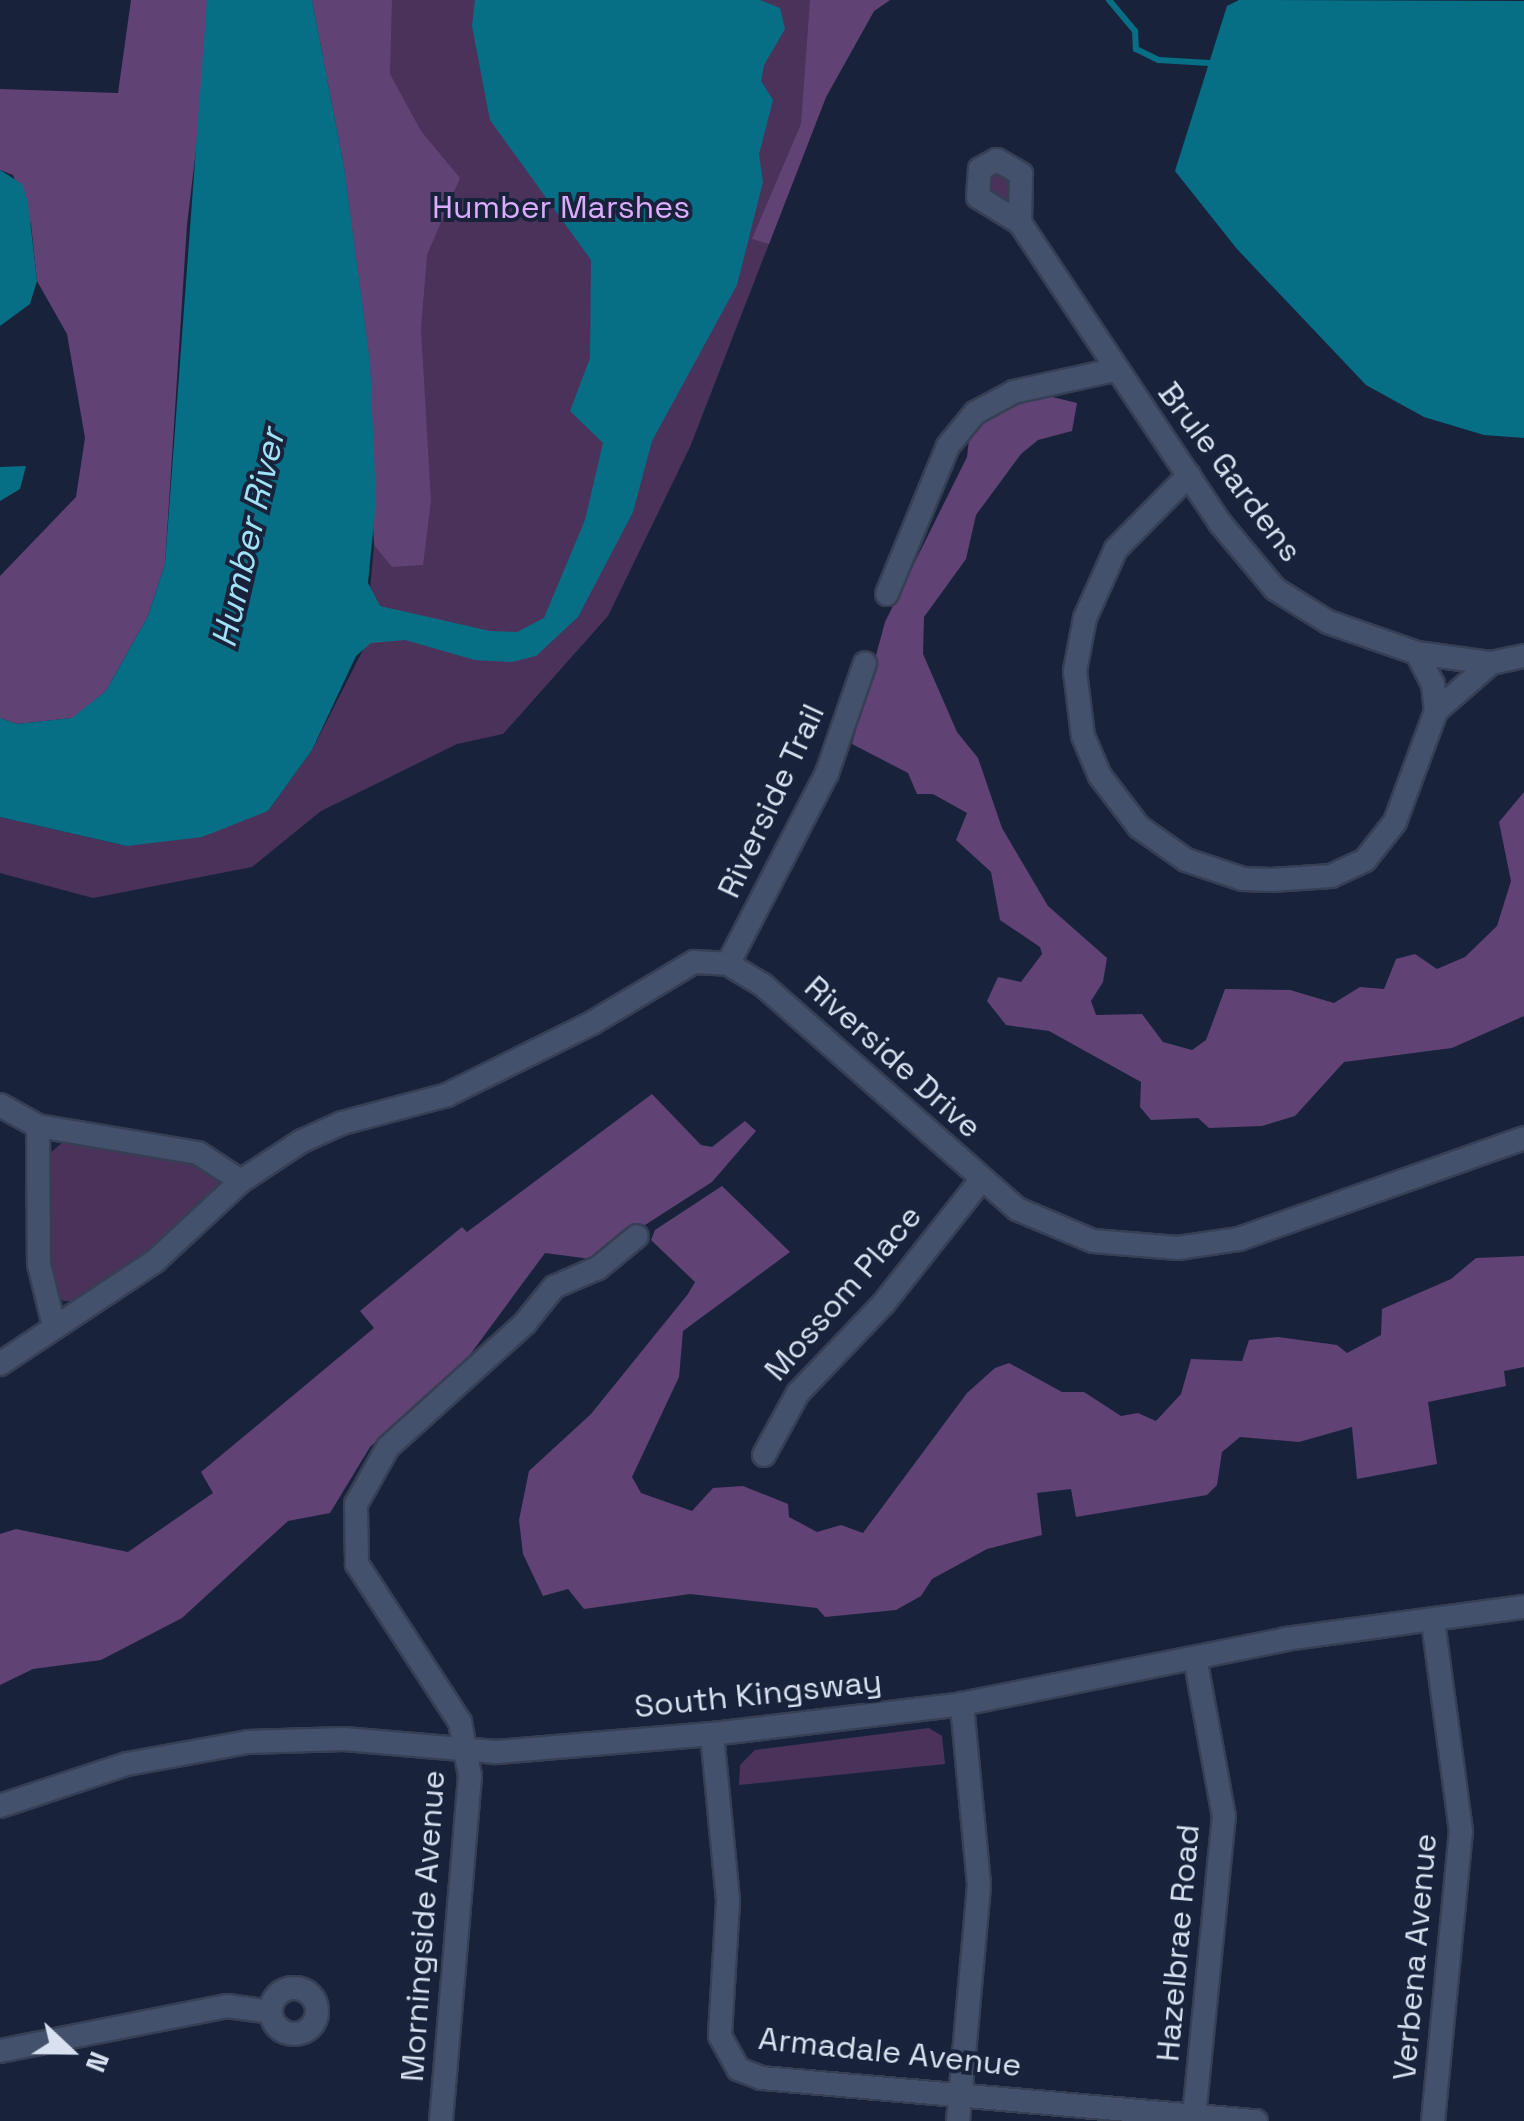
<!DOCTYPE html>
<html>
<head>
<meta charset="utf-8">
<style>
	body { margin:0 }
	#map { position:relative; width:1524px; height:2121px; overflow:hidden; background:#18233b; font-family:"Space Grotesk",sans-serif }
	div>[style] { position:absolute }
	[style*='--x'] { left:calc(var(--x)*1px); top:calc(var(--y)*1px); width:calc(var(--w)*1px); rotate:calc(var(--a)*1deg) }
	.green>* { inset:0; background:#4a325b }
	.round { border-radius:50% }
	.forest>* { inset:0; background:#604275 }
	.water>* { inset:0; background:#066f86 }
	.stream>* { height:6px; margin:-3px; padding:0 3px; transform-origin:3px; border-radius:3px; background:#066f86 }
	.roads { filter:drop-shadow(2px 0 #373f54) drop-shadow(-2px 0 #373f54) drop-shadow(0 2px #373f54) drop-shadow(0 -2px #373f54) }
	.minor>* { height:22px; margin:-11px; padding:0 11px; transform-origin:11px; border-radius:11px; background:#44516c }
	.minor>.ring { margin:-11px; padding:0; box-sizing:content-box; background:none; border:22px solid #44516c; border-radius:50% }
	span { translate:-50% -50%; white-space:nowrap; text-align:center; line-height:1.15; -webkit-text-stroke:8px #18233b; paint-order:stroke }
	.park-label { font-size:32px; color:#daacfb }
	.street-label { font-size:32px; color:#d9e1f1 }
	.water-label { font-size:35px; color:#a0e1f5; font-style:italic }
	.north { position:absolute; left:20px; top:2001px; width:100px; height:100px; -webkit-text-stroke:8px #18233b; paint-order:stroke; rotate:112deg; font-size:28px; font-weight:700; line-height:40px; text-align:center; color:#d9e1f1 }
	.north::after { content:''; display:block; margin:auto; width:35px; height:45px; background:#d9e1f1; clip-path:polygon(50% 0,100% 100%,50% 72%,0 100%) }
</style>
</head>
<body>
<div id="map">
	<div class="green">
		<i style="clip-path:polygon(312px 0,890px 0,874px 11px,826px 97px,690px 447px,608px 616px,503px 734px,457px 744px,321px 811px,252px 867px,93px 898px,0 873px,0 817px,127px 846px,268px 811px,312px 750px,365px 646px,374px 545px,344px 167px)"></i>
		<i class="round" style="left:986px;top:175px;width:28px;height:28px"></i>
		<i style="clip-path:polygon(64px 1141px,210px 1165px,220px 1186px,179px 1233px,80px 1301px,63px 1301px,53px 1286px,48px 1155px)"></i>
		<i style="clip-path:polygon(929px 1728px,942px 1736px,945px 1764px,739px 1785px,740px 1765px,755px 1750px)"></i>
	</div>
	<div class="forest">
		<i style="clip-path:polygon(131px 0,207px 0,210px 31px,187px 225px,165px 564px,148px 616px,106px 691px,73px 718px,17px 724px,0 718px,0 576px,76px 497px,85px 438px,67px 334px,37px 281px,31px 224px,13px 175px,0 170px,0 89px,118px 93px)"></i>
		<i style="clip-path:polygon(312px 0,392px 0,390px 74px,421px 131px,460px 178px,427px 255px,421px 329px,431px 501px,423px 565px,392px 567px,374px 545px,370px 362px,344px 167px)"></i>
		<i style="clip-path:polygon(810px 0,890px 0,874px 11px,826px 97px,769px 244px,752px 239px,801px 124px)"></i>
		<i style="clip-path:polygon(1040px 394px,1077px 403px,1072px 431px,1038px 440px,1021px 454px,976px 515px,966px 559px,924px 617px,923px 654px,957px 732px,978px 758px,1002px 828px,1048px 906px,1107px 958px,1103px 982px,1091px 1001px,1096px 1015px,1142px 1014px,1163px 1042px,1192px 1050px,1206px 1040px,1225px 989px,1290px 990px,1334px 1003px,1360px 987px,1384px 989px,1396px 959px,1415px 954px,1437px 969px,1465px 957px,1497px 926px,1511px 881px,1499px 822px,1524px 792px,1524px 1016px,1452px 1048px,1344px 1062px,1295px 1116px,1262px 1126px,1209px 1128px,1198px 1118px,1151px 1120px,1140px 1107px,1141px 1082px,1049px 1031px,1006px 1025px,987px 1001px,998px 977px,1021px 982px,1042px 954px,1040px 947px,1000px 920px,991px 872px,956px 840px,967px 813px,933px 794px,917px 794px,908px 773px,852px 744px,885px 622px,967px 457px,969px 439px,996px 406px)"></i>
		<i style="clip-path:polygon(652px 1094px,701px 1145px,712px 1147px,745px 1121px,756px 1131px,712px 1182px,606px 1250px,591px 1259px,545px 1253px,466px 1360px,370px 1447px,330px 1513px,288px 1521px,182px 1618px,101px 1660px,33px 1669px,0 1685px,0 1534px,16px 1529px,128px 1552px,213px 1493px,201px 1472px,374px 1328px,360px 1311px,462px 1227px,467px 1232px)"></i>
		<i style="clip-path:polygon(722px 1186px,790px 1252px,683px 1331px,679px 1377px,632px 1477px,641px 1493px,692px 1511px,713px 1488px,743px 1486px,788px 1504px,789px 1517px,817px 1532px,841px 1525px,863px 1533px,967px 1393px,995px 1368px,1009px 1363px,1062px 1392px,1084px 1392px,1121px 1416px,1138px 1413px,1156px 1421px,1181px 1394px,1191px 1359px,1242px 1361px,1249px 1340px,1278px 1337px,1337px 1345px,1347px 1353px,1381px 1335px,1382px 1309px,1451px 1279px,1476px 1258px,1524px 1256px,1524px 1367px,1504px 1371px,1506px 1386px,1428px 1402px,1437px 1464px,1357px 1479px,1352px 1427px,1299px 1442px,1240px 1437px,1222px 1452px,1217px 1485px,1207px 1495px,1076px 1517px,1071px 1489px,1037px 1493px,1042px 1535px,987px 1549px,932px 1579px,921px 1596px,896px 1610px,825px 1617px,817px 1608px,690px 1594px,584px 1609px,568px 1589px,543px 1596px,523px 1554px,519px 1520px,529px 1471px,591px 1414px,688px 1294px,695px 1282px,651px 1240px,655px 1230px)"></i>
	</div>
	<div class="water">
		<i style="clip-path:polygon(207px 0,312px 0,344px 167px,370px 362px,376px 501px,368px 583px,380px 606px,490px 631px,517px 632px,544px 618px,585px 520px,603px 443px,570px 411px,590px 358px,591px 260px,490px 120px,472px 26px,475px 0,760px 0,780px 8px,785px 29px,764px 65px,761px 81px,773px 100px,759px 154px,763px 182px,737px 285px,652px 441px,633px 512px,578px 617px,536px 656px,512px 662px,475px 660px,405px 640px,371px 643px,356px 656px,312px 750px,268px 811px,202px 837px,127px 846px,0 817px,0 718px,17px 724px,72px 718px,106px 691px,148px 616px,165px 564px)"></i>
		<i style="clip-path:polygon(1239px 0,1524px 1px,1524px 438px,1484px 435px,1424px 417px,1366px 385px,1237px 249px,1175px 171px,1227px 6px)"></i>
		<i style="clip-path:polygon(0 170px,22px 184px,28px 202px,37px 281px,30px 304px,0 326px)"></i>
		<i style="clip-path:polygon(26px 466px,20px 489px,0 501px,0 467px)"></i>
	</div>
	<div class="stream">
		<i style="--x:1109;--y:0;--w:40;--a:50"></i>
		<i style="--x:1135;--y:31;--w:18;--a:87"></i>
		<i style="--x:1136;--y:49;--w:25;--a:26"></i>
		<i style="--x:1159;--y:60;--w:50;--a:3.4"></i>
	</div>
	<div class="roads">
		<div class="minor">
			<i style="--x:997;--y:160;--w:28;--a:30"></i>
			<i style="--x:1021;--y:174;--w:49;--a:91.2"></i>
			<i style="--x:1020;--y:223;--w:49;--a:-148.2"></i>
			<i style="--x:978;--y:197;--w:28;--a:-86"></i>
			<i style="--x:980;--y:169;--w:19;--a:-28"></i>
			<i style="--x:1020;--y:223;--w:361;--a:56.3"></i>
			<i style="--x:1220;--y:523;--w:86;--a:50.2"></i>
			<i style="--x:1275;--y:589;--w:62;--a:31.9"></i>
			<i style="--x:1328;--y:622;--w:94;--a:19.2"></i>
			<i style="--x:1417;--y:653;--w:75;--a:7.7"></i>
			<i style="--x:1491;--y:663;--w:34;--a:-12"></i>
			<i style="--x:1189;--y:475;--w:104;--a:134.6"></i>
			<i style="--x:1116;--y:549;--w:76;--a:114.2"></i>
			<i style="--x:1085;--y:618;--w:54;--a:100.7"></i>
			<i style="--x:1075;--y:671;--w:65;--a:83"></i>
			<i style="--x:1083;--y:736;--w:43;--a:67"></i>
			<i style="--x:1100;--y:776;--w:64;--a:52.6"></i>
			<i style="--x:1139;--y:827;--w:57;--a:35.1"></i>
			<i style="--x:1186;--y:860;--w:60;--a:18.4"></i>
			<i style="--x:1243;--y:879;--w:29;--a:2"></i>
			<i style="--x:1272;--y:880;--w:59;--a:-3.9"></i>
			<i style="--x:1331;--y:876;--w:38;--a:-25"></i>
			<i style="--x:1365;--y:860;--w:48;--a:-51.7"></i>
			<i style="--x:1395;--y:822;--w:118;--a:-69.7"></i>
			<i style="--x:1436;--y:711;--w:73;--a:-41.1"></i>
			<i style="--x:887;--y:594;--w:160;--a:-67.6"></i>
			<i style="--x:948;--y:446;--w:43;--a:-50.7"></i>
			<i style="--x:975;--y:413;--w:44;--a:-28.3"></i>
			<i style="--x:1014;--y:392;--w:102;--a:-12.4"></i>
			<i style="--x:1417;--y:653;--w:35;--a:63"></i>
			<i style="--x:1433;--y:684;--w:27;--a:84"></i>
			<i style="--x:728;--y:964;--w:215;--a:-62.6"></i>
			<i style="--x:827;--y:773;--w:116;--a:-70.9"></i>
			<i style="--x:0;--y:1105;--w:43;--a:28.9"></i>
			<i style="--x:38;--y:1126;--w:162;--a:9.6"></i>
			<i style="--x:198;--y:1153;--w:51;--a:33.1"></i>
			<i style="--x:38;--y:1126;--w:138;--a:89.6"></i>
			<i style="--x:39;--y:1264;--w:64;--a:76.4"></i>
			<i style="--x:0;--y:1364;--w:186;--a:-33.6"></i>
			<i style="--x:155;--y:1261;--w:117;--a:-42.9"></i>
			<i style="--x:241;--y:1181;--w:73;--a:-33.3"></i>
			<i style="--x:302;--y:1141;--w:44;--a:-24.2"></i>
			<i style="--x:342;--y:1123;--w:109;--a:-14.9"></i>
			<i style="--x:447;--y:1095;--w:162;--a:-26.4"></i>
			<i style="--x:592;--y:1023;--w:119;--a:-30.9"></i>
			<i style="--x:694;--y:962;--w:34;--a:3"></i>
			<i style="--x:728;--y:964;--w:41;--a:31"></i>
			<i style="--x:763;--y:985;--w:339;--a:41.4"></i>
			<i style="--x:1017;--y:1209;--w:82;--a:22.8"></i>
			<i style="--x:1093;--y:1241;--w:85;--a:4.7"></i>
			<i style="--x:1178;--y:1248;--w:62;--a:-8.4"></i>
			<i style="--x:1239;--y:1239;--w:302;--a:-19.5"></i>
			<i style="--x:764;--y:1455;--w:71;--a:-61.3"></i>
			<i style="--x:798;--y:1393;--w:124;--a:-46.3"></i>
			<i style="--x:884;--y:1303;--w:157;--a:-51.7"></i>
			<i style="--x:712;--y:1734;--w:168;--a:84.5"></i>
			<i style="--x:728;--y:1901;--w:135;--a:93.4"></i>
			<i style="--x:720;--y:2036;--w:38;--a:61"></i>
			<i style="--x:738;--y:2069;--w:26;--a:21"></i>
			<i style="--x:762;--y:2078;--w:496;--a:5"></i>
			<i style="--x:0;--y:1806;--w:134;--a:-18.3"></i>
			<i style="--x:127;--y:1764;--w:123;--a:-10.3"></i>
			<i style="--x:248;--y:1742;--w:96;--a:-1.8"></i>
			<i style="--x:344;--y:1739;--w:153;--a:4.9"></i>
			<i style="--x:496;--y:1752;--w:217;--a:-4.8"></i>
			<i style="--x:712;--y:1734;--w:252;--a:-6.8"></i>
			<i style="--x:962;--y:1704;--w:330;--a:-11.3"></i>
			<i style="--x:1286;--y:1639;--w:240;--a:-7.7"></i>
			<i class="ring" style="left:271px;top:1988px;width:24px;height:24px"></i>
			<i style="--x:0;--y:2051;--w:231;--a:-11.2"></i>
			<i style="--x:227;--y:2006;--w:44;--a:7.8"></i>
			<i style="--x:1194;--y:2116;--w:301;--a:-84.3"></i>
			<i style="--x:1224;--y:1817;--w:162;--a:-100.3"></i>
			<i style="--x:441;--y:2121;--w:346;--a:-85.2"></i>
			<i style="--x:470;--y:1776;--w:55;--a:-100.5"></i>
			<i style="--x:460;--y:1722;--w:189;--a:-123.1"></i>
			<i style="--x:357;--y:1564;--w:60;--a:-91"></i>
			<i style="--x:356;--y:1504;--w:65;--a:-60.7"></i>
			<i style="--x:388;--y:1447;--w:185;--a:-42.1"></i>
			<i style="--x:525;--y:1323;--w:46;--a:-51.1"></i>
			<i style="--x:554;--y:1287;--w:48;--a:-23.4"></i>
			<i style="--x:598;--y:1268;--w:50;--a:-39.4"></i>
			<i style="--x:958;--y:2121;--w:237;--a:-84.9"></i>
			<i style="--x:979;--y:1885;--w:182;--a:-95.4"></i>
			<i style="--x:1433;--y:2121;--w:291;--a:-84.5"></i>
			<i style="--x:1461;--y:1831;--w:212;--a:-97.6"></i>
		</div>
	</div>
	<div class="park-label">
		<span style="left:561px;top:207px">Humber Marshes</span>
	</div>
	<div class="street-label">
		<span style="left:1230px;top:472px;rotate:53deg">Brule Gardens</span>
		<span style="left:771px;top:801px;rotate:-65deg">Riverside Trail</span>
		<span style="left:893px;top:1057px;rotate:42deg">Riverside Drive</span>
		<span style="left:843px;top:1293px;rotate:-49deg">Mossom Place</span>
		<span style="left:758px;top:1694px;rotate:-6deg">South Kingsway</span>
		<span style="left:423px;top:1926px;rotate:-86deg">Morningside Avenue</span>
		<span style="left:1178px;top:1943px;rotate:-85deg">Hazelbrae Road</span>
		<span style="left:1415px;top:1957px;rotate:-85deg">Verbena Avenue</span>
		<span style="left:890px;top:2052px;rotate:6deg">Armadale Avenue</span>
	</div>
	<div class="water-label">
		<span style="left:248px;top:538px;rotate:-77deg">Humber River</span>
	</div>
	<div class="north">N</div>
</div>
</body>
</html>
